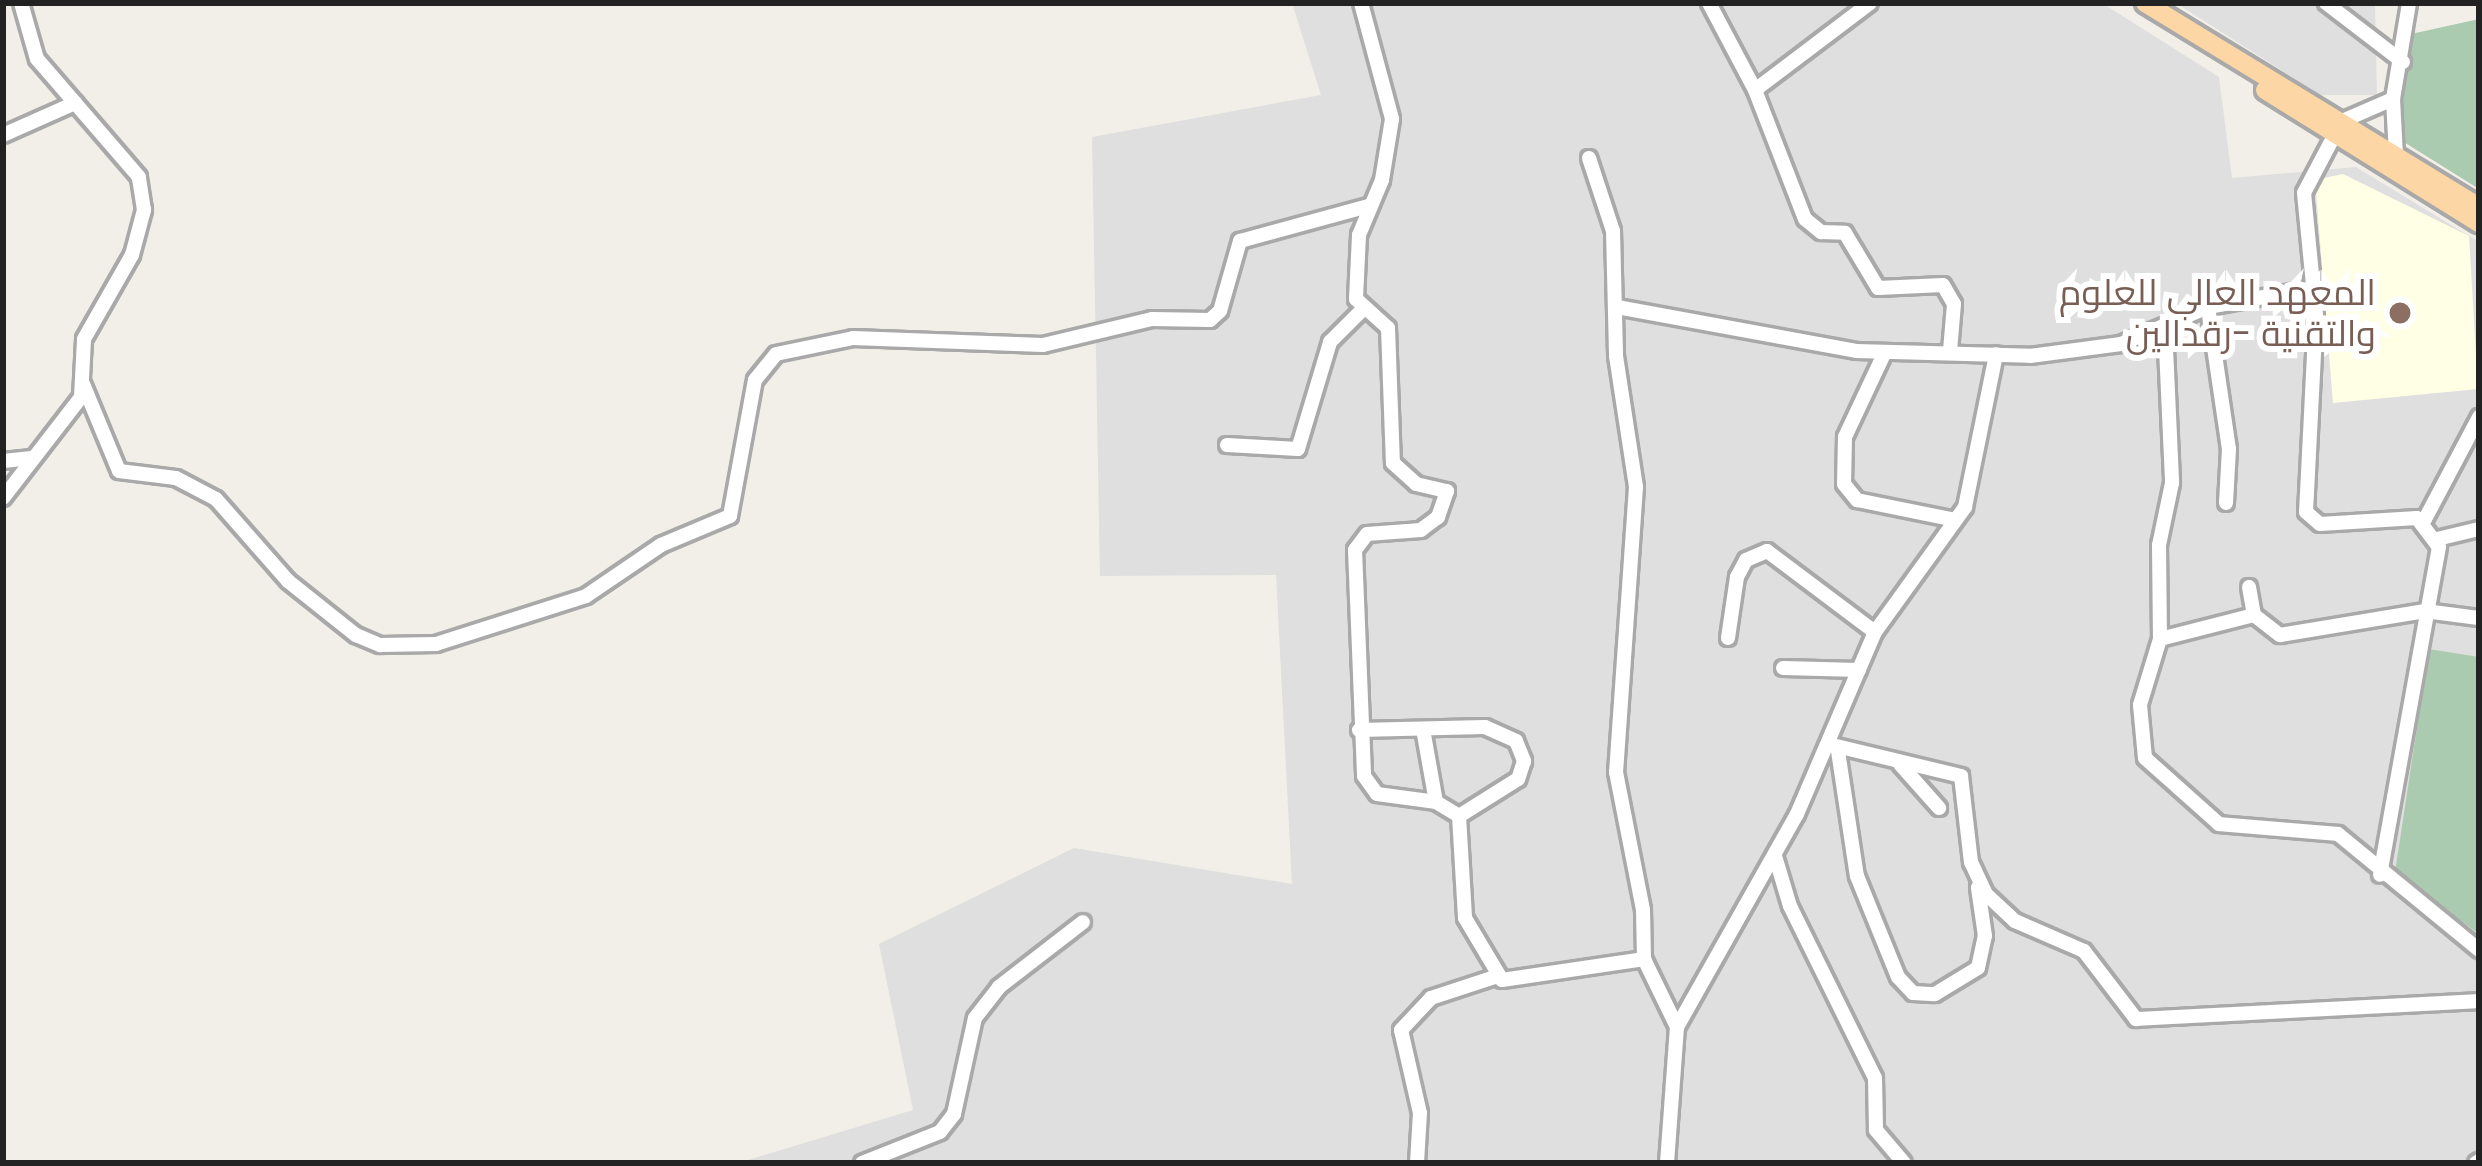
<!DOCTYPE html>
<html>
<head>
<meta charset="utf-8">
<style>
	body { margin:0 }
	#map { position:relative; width:2482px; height:1166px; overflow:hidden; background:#f2efe9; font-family:Poppins,Cairo,sans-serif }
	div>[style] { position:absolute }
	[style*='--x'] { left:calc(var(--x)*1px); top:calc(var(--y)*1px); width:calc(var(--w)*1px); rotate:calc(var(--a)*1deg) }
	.residential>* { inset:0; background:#e0dfdf }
	.education>* { inset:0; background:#ffffe5 }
	.cemetery>* { inset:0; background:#aacbaf }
	.roads { filter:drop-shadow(3px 0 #a9a9a9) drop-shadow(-3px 0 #a9a9a9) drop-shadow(0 3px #a9a9a9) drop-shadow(0 -3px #a9a9a9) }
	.minor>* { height:14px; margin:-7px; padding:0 7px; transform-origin:7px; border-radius:7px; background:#fff }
	.major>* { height:18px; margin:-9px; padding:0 9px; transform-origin:9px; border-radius:9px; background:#fcd6a4 }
	.dots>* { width:33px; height:33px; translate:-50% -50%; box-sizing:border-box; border:6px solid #fff; border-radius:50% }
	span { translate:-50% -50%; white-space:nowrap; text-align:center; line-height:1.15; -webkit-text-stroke:12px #fff; paint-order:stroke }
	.education-label { font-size:36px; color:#785e54 }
	.right { translate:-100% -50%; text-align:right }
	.frame { position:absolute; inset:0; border:6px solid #222; pointer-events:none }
</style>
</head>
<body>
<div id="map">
	<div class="residential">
		<i style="clip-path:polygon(1292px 3px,2102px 3px,2219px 77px,2232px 178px,2356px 167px,2479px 242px,2479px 1163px,738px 1163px,913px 1110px,879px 944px,1074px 848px,1292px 884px,1276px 575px,1100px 576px,1092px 137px,1321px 95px)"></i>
		<i style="clip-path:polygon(2176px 3px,2375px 3px,2377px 95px,2320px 95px)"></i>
	</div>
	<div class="education">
		<i style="clip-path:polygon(2343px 174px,2469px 236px,2478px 389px,2333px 403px,2315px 180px)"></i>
	</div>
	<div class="cemetery">
		<i style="clip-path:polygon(2479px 19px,2479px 189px,2399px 139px,2411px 34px)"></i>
		<i style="clip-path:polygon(2429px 649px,2479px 657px,2479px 934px,2395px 872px)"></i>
	</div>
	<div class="roads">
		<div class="minor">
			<i style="--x:1361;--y:3;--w:120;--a:75"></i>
			<i style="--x:1392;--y:119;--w:62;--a:99.3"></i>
			<i style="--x:1382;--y:180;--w:60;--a:112.7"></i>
			<i style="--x:1359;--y:235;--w:64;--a:92.7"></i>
			<i style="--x:1356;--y:299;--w:43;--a:42.2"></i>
			<i style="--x:1388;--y:328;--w:135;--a:87.9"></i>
			<i style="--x:1393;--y:463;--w:31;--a:42"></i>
			<i style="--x:1416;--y:484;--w:32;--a:13"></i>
			<i style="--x:1447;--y:491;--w:28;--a:109"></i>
			<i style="--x:1438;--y:517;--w:21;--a:143"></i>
			<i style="--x:1421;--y:530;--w:54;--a:175.8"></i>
			<i style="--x:1367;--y:534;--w:20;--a:127"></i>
			<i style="--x:1355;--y:550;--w:226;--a:87.7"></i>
			<i style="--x:1364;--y:776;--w:22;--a:54"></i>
			<i style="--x:1377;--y:794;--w:60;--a:7.7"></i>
			<i style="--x:1436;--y:802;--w:27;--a:31"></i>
			<i style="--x:1459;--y:816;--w:102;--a:86.6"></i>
			<i style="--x:1465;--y:918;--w:72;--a:59.2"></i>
			<i style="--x:1502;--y:980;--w:144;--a:-8.4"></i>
			<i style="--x:1709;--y:3;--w:98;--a:62.1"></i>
			<i style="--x:1755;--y:90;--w:138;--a:68.8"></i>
			<i style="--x:1805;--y:219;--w:21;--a:39"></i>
			<i style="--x:1821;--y:232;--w:24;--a:2"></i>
			<i style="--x:1845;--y:233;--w:64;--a:59"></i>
			<i style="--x:1878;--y:288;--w:65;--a:-2.6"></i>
			<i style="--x:1943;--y:285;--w:22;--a:60"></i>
			<i style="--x:1954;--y:304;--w:47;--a:94.9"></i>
			<i style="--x:2326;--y:3;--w:97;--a:37.5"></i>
			<i style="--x:1755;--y:90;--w:144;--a:-37.1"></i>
			<i style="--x:2340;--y:122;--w:58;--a:-23.5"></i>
			<i style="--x:3;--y:135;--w:79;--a:-24"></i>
			<i style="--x:2334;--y:136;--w:64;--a:117.8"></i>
			<i style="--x:2304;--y:193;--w:123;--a:84.4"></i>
			<i style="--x:2316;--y:315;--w:197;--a:92.9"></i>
			<i style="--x:2306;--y:512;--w:18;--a:41"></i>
			<i style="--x:2320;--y:524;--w:97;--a:-3.5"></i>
			<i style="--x:2417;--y:518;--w:36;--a:53"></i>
			<i style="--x:2439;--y:547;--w:333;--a:100.2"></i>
			<i style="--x:2396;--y:156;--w:57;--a:-93"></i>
			<i style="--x:2393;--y:99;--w:97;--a:-80.5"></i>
			<i style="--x:1589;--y:158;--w:77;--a:71.8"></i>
			<i style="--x:1613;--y:231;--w:125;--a:88.6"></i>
			<i style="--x:1616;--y:356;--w:133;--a:81.3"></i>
			<i style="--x:1636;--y:487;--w:286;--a:94"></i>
			<i style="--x:1616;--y:772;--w:141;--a:78.9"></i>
			<i style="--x:1643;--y:910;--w:49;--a:88.8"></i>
			<i style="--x:1644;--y:959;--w:76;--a:64.1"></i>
			<i style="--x:1617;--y:307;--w:243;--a:10.4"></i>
			<i style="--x:1856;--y:351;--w:174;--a:1.6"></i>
			<i style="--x:2030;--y:356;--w:92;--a:-7.5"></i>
			<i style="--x:2121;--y:344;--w:95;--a:-23"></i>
			<i style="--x:2208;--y:307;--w:108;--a:-10.2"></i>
			<i style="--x:2208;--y:307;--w:144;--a:81.6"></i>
			<i style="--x:2229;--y:449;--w:54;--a:93.2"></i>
			<i style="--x:2165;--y:326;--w:157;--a:87.4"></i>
			<i style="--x:2172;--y:483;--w:63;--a:101.8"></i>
			<i style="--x:2159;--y:545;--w:94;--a:89.4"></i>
			<i style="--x:2160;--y:639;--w:69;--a:106.9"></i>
			<i style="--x:2140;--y:705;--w:53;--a:84.6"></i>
			<i style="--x:2145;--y:758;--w:99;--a:41.7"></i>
			<i style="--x:2219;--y:824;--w:119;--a:4.8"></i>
			<i style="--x:2338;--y:834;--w:183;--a:39.4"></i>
			<i style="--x:1884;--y:354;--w:92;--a:115.2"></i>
			<i style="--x:1845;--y:437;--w:47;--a:91.2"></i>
			<i style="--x:1844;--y:484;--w:21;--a:51"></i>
			<i style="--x:1857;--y:500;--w:100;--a:11.5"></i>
			<i style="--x:83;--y:384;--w:94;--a:67.5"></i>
			<i style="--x:119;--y:471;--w:57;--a:7"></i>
			<i style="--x:176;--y:478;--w:45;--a:27.7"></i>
			<i style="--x:216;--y:499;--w:109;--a:48.7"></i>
			<i style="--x:288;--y:581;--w:87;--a:38.5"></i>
			<i style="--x:356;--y:635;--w:26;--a:23"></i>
			<i style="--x:380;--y:645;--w:56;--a:-1"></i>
			<i style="--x:436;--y:644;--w:157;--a:-17.7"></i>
			<i style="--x:586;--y:596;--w:91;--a:-34.2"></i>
			<i style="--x:661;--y:545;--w:75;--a:-22.8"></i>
			<i style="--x:730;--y:516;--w:138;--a:-79.6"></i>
			<i style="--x:755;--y:380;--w:33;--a:-51"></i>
			<i style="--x:776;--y:354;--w:79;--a:-11.7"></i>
			<i style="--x:853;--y:338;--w:190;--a:2.1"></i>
			<i style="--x:1043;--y:345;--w:112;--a:-13.4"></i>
			<i style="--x:1152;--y:319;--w:58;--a:1"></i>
			<i style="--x:1210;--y:320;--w:13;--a:-42"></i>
			<i style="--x:1220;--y:311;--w:73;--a:-74.1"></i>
			<i style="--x:1240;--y:241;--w:134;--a:-15.2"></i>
			<i style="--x:1227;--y:445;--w:71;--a:3.2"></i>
			<i style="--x:1298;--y:449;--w:112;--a:-73.3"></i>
			<i style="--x:1330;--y:342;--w:45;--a:-45"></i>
			<i style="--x:3;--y:461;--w:29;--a:-6"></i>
			<i style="--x:3;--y:498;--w:128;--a:-52.3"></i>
			<i style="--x:81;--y:397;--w:58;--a:-87"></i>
			<i style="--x:84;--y:339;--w:97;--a:-60.3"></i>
			<i style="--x:132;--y:255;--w:47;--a:-75.1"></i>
			<i style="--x:144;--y:210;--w:33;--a:-99"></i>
			<i style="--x:139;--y:177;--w:156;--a:-130.8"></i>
			<i style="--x:37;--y:59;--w:58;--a:-105.9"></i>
			<i style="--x:2424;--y:521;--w:118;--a:-62.1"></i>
			<i style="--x:2437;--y:539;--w:43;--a:-13.4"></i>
			<i style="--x:2249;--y:587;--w:28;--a:80"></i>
			<i style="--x:2254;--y:615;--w:33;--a:38"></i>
			<i style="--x:2280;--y:635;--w:147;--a:-9.4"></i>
			<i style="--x:2425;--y:611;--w:54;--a:7.4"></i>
			<i style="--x:1728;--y:638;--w:62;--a:-81.6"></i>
			<i style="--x:1737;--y:577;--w:19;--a:-62"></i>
			<i style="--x:1746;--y:560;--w:23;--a:-23"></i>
			<i style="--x:1767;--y:551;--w:135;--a:36.9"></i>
			<i style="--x:2160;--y:639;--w:97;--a:-14.3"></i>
			<i style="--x:1783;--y:668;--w:76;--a:1.5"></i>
			<i style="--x:1423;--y:729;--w:74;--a:79.9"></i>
			<i style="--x:1359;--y:730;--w:126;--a:-1.4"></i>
			<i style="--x:1485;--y:727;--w:34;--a:24"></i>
			<i style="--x:1516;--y:741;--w:22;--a:68"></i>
			<i style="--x:1524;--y:761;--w:19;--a:108"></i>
			<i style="--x:1518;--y:779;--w:70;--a:147.9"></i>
			<i style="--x:1828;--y:744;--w:137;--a:13.5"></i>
			<i style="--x:1961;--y:776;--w:87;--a:83.4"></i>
			<i style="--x:1971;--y:862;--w:35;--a:65"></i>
			<i style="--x:1986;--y:894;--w:40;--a:43"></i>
			<i style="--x:2015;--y:921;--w:75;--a:23.5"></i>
			<i style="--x:2084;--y:951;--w:86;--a:52.6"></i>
			<i style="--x:2136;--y:1019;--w:343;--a:-3"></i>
			<i style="--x:1838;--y:751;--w:126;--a:81.4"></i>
			<i style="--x:1857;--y:876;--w:109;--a:67.9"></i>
			<i style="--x:1898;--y:977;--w:22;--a:47"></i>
			<i style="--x:1913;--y:993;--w:22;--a:3"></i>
			<i style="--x:1935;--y:994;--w:50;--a:-31.2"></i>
			<i style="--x:1978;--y:968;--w:33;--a:-78"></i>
			<i style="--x:1985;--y:936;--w:49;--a:-98.3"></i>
			<i style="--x:1900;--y:764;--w:59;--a:48.4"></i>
			<i style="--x:1775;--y:856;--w:52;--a:73.3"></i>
			<i style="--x:1790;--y:906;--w:192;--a:63.7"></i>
			<i style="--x:1875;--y:1078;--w:52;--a:88.9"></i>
			<i style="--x:1876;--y:1130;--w:43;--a:49.7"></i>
			<i style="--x:862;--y:1163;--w:84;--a:-21.7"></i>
			<i style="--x:940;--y:1132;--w:23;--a:-52"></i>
			<i style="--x:954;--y:1114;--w:98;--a:-77.7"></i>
			<i style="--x:975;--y:1018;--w:39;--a:-52"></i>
			<i style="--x:999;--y:987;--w:106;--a:-37.7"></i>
			<i style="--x:1417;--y:1163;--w:50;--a:-86.6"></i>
			<i style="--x:1420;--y:1113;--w:85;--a:-102.9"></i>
			<i style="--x:1401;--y:1030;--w:44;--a:-46.8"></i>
			<i style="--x:1431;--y:998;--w:71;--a:-18.2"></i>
			<i style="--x:1667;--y:1163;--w:136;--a:-85.8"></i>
			<i style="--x:1677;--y:1027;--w:244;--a:-60.6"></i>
			<i style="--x:1797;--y:814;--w:198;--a:-66.8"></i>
			<i style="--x:1875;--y:632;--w:154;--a:-54.2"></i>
			<i style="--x:1965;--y:507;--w:156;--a:-78.5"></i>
			<i style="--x:2476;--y:1163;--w:4;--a:-34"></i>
		</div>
		<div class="major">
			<i style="--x:2145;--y:3;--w:391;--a:31.4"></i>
			<i style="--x:2265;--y:90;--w:252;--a:31.9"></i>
		</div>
	</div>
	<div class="dots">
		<i style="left:2400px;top:313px;background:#8d6e63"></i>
	</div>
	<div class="education-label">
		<span class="right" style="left:2376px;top:313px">المعهد العالي للعلوم<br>والتقنية -رقدالين</span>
	</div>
	<div class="frame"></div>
</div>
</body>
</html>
